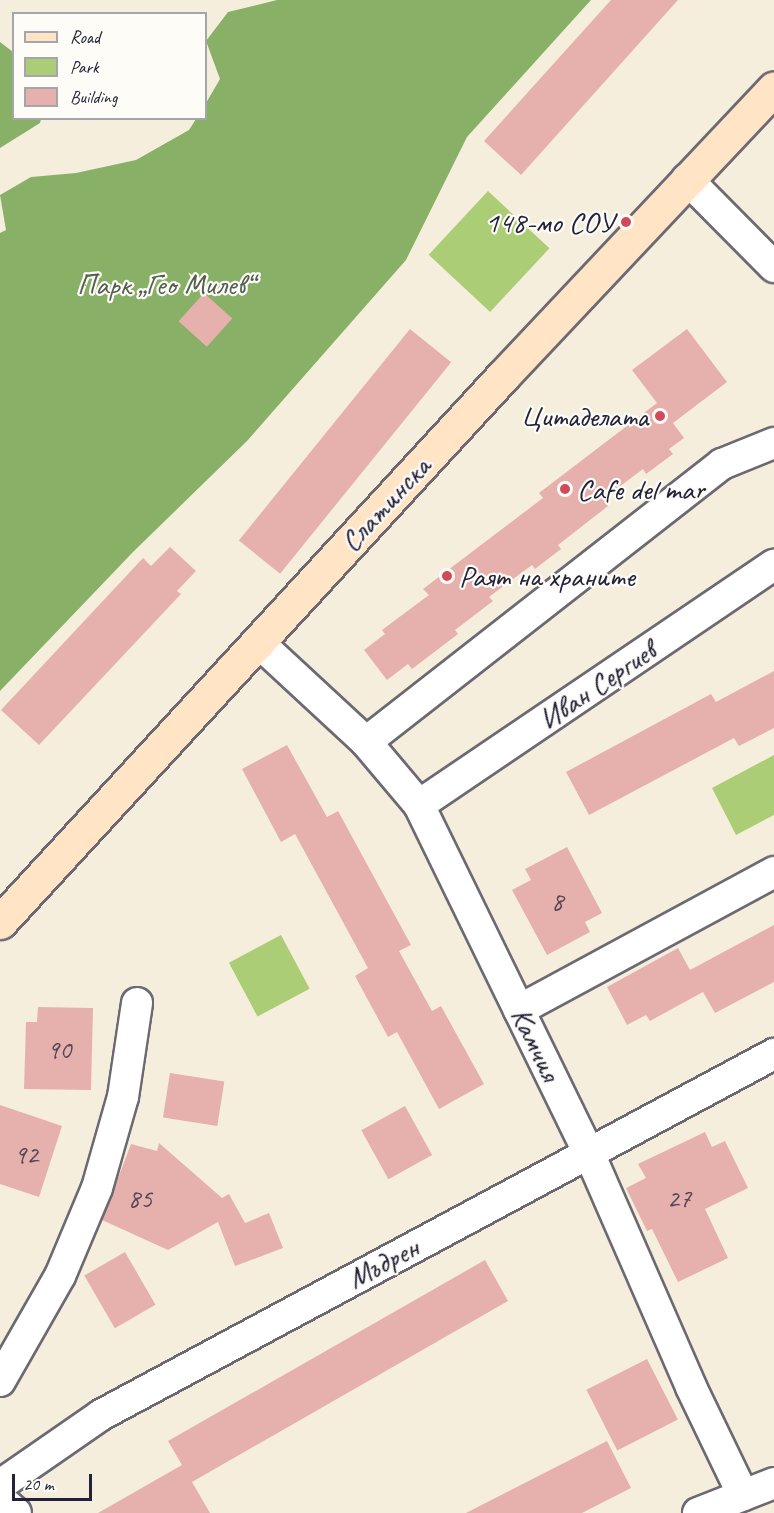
<!DOCTYPE html>
<html>
<head>
<meta charset="utf-8">
<style>
	body { margin:0 }
	#map { position:relative; width:774px; height:1513px; overflow:hidden; background:#f6eedc; font-family:Caveat,sans-serif }
	div>[style] { position:absolute }
	[style*='--x'] { left:calc(var(--x)*1px); top:calc(var(--y)*1px); width:calc(var(--w)*1px); rotate:calc(var(--a)*1deg) }
	.green>* { inset:0; background:#abcd76; transform-origin:0 0 }
	.forest>* { inset:0; background:#88b067 }
	.building>* { inset:0; background:#e6b1ac; transform-origin:0 0 }
	.roads { filter:drop-shadow(2px 0 #6c6973) drop-shadow(-2px 0 #6c6973) drop-shadow(0 2px #6c6973) drop-shadow(0 -2px #6c6973) }
	.street>* { height:30px; margin:-15px; padding:0 15px; transform-origin:15px; border-radius:15px; background:#fff }
	.secondary>* { height:33px; margin:-16.5px; padding:0 16.5px; transform-origin:16.5px; border-radius:16.5px; background:#ffe4c6 }
	.dots>* { width:16px; height:16px; translate:-50% -50%; box-sizing:border-box; border:3px solid #fdfcf7; border-radius:50% }
	span { translate:-50% -50%; white-space:nowrap; text-align:center; line-height:1.15; -webkit-text-stroke:4.5px #fdfcf7; paint-order:stroke }
	.number-label { font-size:27px; color:#534657 }
	.number-label span { -webkit-text-stroke-width:0 }
	.poi-label { font-size:30px; color:#22223b }
	.right { translate:-100% -50%; text-align:right }
	.left { translate:0 -50%; text-align:left }
	.park-label { font-size:30px; color:#525e50 }
	.street-label { font-size:30px; color:#22223b }
	.legend { position:absolute; left:12px; top:12px; width:195px; height:108px; box-sizing:border-box; background:#fdfcf7; border:2px solid #a5a5ac; margin:0; padding:8px 10px; list-style:none; font-size:18px; color:#22223b }
	.legend li { display:flex; align-items:center; gap:12px; height:30px }
	.legend b { width:30px; border:2px solid #a5a5ac }
	.scale { position:absolute; left:12px; top:1474px; width:80px; height:27px; box-sizing:border-box; border:3px solid #22223b; border-top:0; padding-left:8px; font-size:18px; line-height:21px; white-space:nowrap; color:#22223b; -webkit-text-stroke:4px #fdfcf7; paint-order:stroke }
</style>
</head>
<body>
<div id="map">
	<div class="green">
		<i style="left:488px;top:191px;width:84px;height:87px;rotate:43deg"></i>
		<i style="clip-path:polygon(774px 755px,774px 815px,736px 835px,712px 788px)"></i>
		<i style="left:281px;top:935px;width:61px;height:59px;rotate:62deg"></i>
	</div>
	<div class="forest">
		<i style="clip-path:polygon(277px 0,591px 0,467px 137px,406px 260px,247px 441px,133px 552px,0 691px,0 233px,6px 230px,0 195px,31px 177px,76px 173px,136px 160px,189px 130px,196px 119px,206px 118px,206px 103px,220px 79px,206px 41px,228px 12px)"></i>
		<i style="clip-path:polygon(0 42px,13px 52px,14px 118px,41px 119px,40px 123px,0 148px)"></i>
	</div>
	<div class="building">
		<i style="clip-path:polygon(611px 0,678px 0,521px 175px,484px 141px)"></i>
		<i style="left:204px;top:293px;width:38px;height:38px;rotate:42deg"></i>
		<i style="left:410px;top:329px;width:53px;height:272px;rotate:39deg"></i>
		<i style="clip-path:polygon(687px 329px,727px 382px,673px 423px,684px 438px,669px 449px,673px 454px,646px 474px,643px 469px,603px 499px,608px 506px,558px 545px,561px 549px,535px 569px,532px 565px,489px 597px,493px 601px,455px 630px,458px 634px,412px 669px,408px 664px,387px 680px,364px 650px,385px 634px,382px 630px,429px 595px,423px 589px,543px 498px,539px 493px,657px 403px,632px 370px)"></i>
		<i style="clip-path:polygon(170px 547px,196px 571px,177px 591px,181px 594px,39px 745px,1px 710px,143px 558px,151px 566px)"></i>
		<i style="clip-path:polygon(774px 671px,774px 728px,739px 746px,734px 738px,589px 815px,566px 772px,711px 694px,716px 702px)"></i>
		<i style="clip-path:polygon(287px 745px,327px 817px,338px 811px,411px 945px,399px 951px,432px 1011px,441px 1006px,484px 1084px,439px 1109px,397px 1032px,388px 1037px,355px 976px,368px 968px,295px 834px,281px 842px,242px 769px)"></i>
		<i style="clip-path:polygon(567px 847px,602px 913px,585px 922px,590px 932px,547px 955px,512px 890px,531px 880px,525px 869px)"></i>
		<i style="clip-path:polygon(774px 925px,774px 982px,715px 1013px,703px 992px,650px 1021px,646px 1015px,627px 1025px,607px 987px,678px 948px,690px 970px)"></i>
		<i style="clip-path:polygon(38px 1007px,93px 1008px,91px 1090px,24px 1089px,26px 1022px,37px 1022px)"></i>
		<i style="left:170px;top:1073px;width:55px;height:45px;rotate:9deg"></i>
		<i style="clip-path:polygon(0 1105px,62px 1126px,39px 1197px,0 1184px)"></i>
		<i style="left:405px;top:1106px;width:56px;height:50px;rotate:61deg"></i>
		<i style="clip-path:polygon(705px 1132px,712px 1147px,725px 1141px,748px 1188px,705px 1209px,728px 1258px,678px 1282px,652px 1229px,647px 1231px,626px 1188px,646px 1178px,638px 1164px)"></i>
		<i style="clip-path:polygon(159px 1143px,222px 1198px,229px 1194px,245px 1223px,269px 1213px,283px 1248px,235px 1266px,218px 1222px,168px 1250px,102px 1220px,131px 1144px,157px 1151px)"></i>
		<i style="left:125px;top:1252px;width:61px;height:47px;rotate:60deg"></i>
		<i style="clip-path:polygon(485px 1260px,508px 1301px,192px 1482px,210px 1513px,98px 1513px,182px 1465px,168px 1441px)"></i>
		<i style="left:647px;top:1359px;width:68px;height:68px;rotate:63deg"></i>
		<i style="clip-path:polygon(607px 1441px,631px 1488px,582px 1513px,466px 1513px)"></i>
	</div>
	<div class="roads">
		<div class="street">
			<i style="--x:687;--y:179;--w:124;--a:45.3"></i>
			<i style="--x:258;--y:642;--w:147;--a:42.8"></i>
			<i style="--x:366;--y:742;--w:82;--a:49.9"></i>
			<i style="--x:419;--y:805;--w:387;--a:64"></i>
			<i style="--x:589;--y:1153;--w:255;--a:66.4"></i>
			<i style="--x:691;--y:1387;--w:120;--a:64.3"></i>
			<i style="--x:366;--y:742;--w:452;--a:-38"></i>
			<i style="--x:722;--y:464;--w:56;--a:-22"></i>
			<i style="--x:419;--y:805;--w:429;--a:-34.1"></i>
			<i style="--x:519;--y:1010;--w:290;--a:-28.4"></i>
			<i style="--x:0;--y:1381;--w:121;--a:-60.3"></i>
			<i style="--x:60;--y:1276;--w:95;--a:-67.2"></i>
			<i style="--x:97;--y:1188;--w:95;--a:-74.1"></i>
			<i style="--x:123;--y:1097;--w:95;--a:-81.5"></i>
			<i style="--x:0;--y:1485;--w:123;--a:-34.7"></i>
			<i style="--x:101;--y:1415;--w:764;--a:-28.21"></i>
			<i style="--x:0;--y:1499;--w:21;--a:41"></i>
			<i style="--x:698;--y:1513;--w:82;--a:-21.5"></i>
		</div>
		<div class="secondary">
			<i style="--x:0;--y:922;--w:742;--a:-47.35"></i>
			<i style="--x:503;--y:376;--w:395;--a:-46.7"></i>
		</div>
	</div>
	<div class="dots">
		<i style="left:626px;top:222px;background:#d1495b"></i>
		<i style="left:660px;top:416px;background:#d1495b"></i>
		<i style="left:565px;top:489px;background:#d1495b"></i>
		<i style="left:447px;top:576px;background:#d1495b"></i>
	</div>
	<div class="number-label">
		<span style="left:557px;top:902px">8</span>
		<span style="left:59px;top:1050px">90</span>
		<span style="left:26px;top:1155px">92</span>
		<span style="left:140px;top:1199px">85</span>
		<span style="left:679px;top:1199px">27</span>
	</div>
	<div class="poi-label">
		<span class="right" style="left:614px;top:222px">148-мо СОУ</span>
		<span class="right" style="left:648px;top:416px">Цитаделата</span>
		<span class="left" style="left:577px;top:489px">Cafe del mar</span>
		<span class="left" style="left:459px;top:576px">Раят на храните</span>
	</div>
	<div class="park-label">
		<span style="left:165px;top:284px">Парк „Гео Милев“</span>
	</div>
	<div class="street-label">
		<span style="left:385px;top:504px;rotate:-47deg">Слатинска</span>
		<span style="left:597px;top:685px;rotate:-34deg">Иван Сергиев</span>
		<span style="left:536px;top:1044px;rotate:64deg">Камчия</span>
		<span style="left:383px;top:1263px;rotate:-28deg">Мъдрен</span>
	</div>
	<ul class="legend">
	<li><b style="height:8px;background:#ffe4c6"></b>Road</li>
	<li><b style="height:16px;background:#abcd76"></b>Park</li>
	<li><b style="height:16px;background:#e6b1ac"></b>Building</li>
	</ul>
	<div class="scale">20 m</div>
</div>
</body>
</html>
